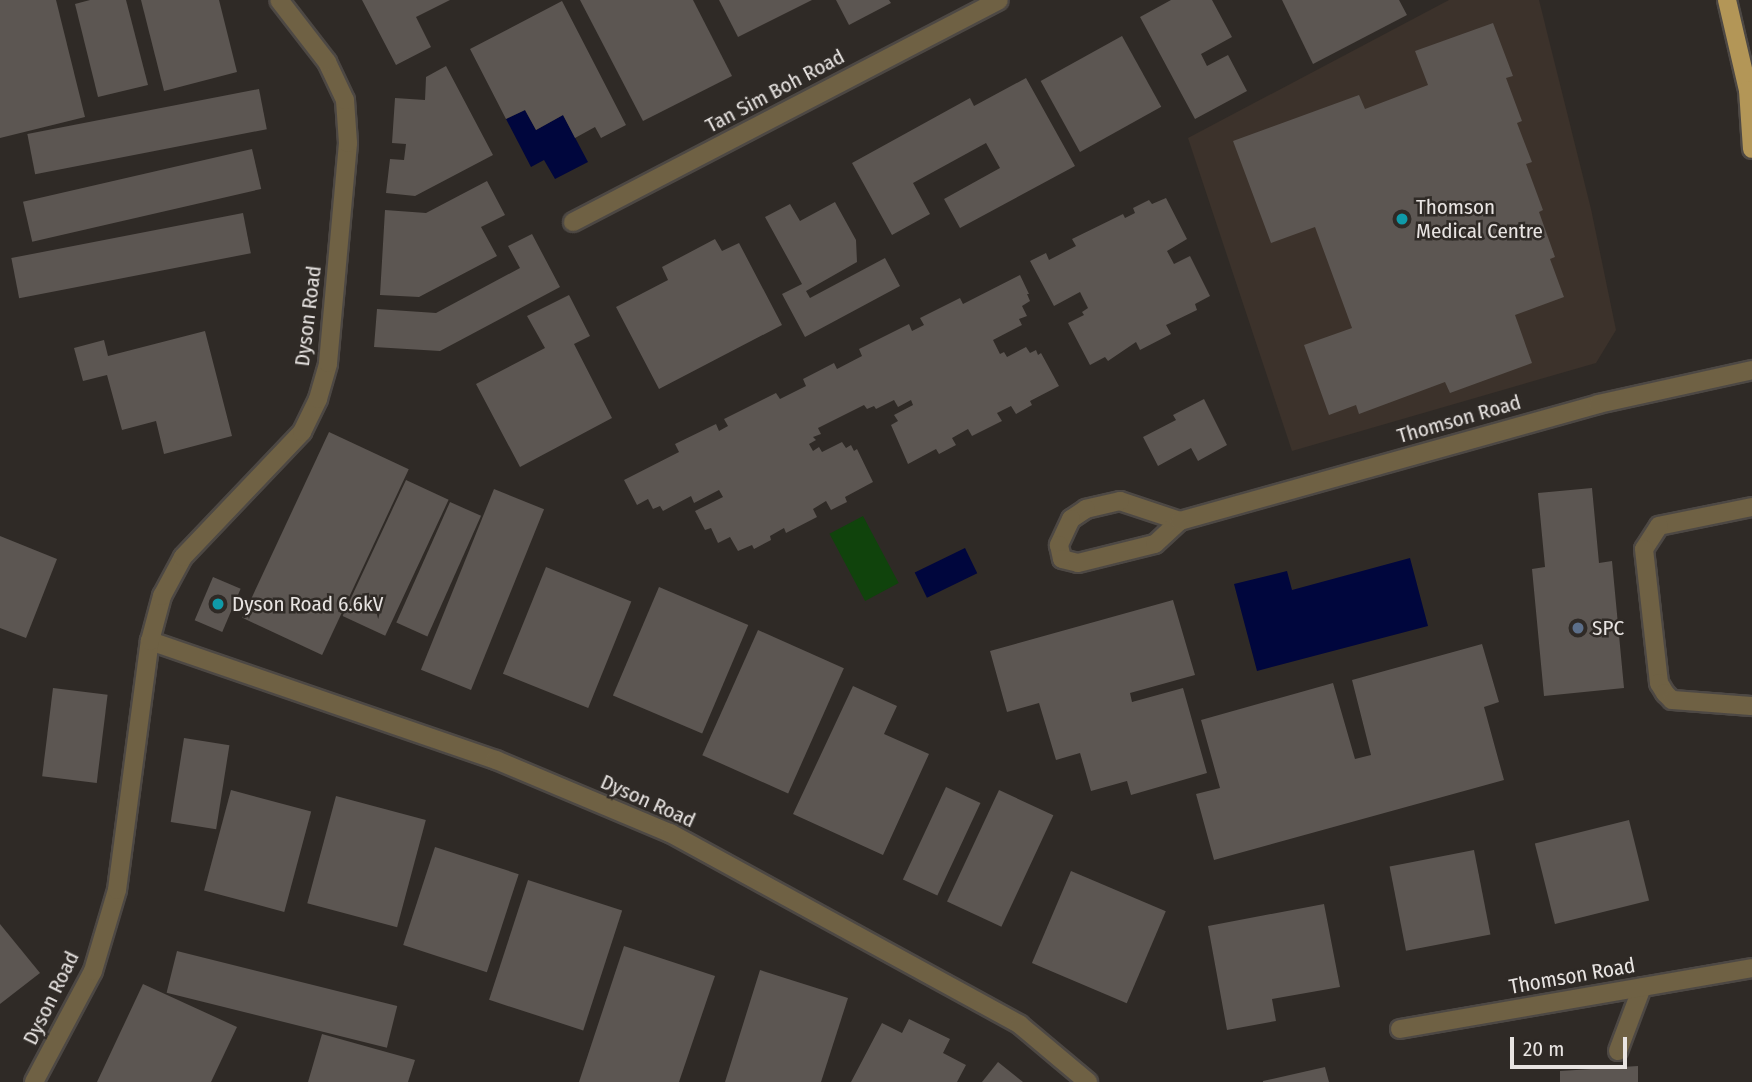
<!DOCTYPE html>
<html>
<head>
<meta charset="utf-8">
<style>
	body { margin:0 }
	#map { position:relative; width:1752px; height:1082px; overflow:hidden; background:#2f2a26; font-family:"Fira Sans Condensed",sans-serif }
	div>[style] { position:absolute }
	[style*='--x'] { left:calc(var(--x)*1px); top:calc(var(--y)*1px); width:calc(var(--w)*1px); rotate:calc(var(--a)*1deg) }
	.built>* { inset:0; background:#3c322b }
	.green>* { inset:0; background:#10430c; transform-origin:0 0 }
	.water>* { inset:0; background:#00063d; transform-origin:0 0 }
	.building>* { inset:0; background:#5c5652; transform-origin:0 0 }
	.roads { filter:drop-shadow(2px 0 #4d4844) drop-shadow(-2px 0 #4d4844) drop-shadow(0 2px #4d4844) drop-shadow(0 -2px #4d4844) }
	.service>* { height:18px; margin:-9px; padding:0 9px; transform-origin:9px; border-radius:9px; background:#6f6144 }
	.minor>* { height:18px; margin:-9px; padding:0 9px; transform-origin:9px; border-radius:9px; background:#6f6144 }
	.primary>* { height:18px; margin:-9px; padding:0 9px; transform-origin:9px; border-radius:9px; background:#b39657 }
	.dots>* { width:19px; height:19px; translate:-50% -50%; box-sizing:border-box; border:4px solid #2f2a26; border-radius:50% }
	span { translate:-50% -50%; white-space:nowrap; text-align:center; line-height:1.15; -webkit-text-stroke:5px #2f2a26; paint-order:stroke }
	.street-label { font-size:21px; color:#e8e4e2 }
	.poi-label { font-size:21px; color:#e8e4e2 }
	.left { translate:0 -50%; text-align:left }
	.scale { position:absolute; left:1510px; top:1037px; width:117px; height:32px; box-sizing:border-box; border:4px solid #e8e4e2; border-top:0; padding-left:9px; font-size:21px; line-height:24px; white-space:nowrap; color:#e8e4e2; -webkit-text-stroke:5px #2f2a26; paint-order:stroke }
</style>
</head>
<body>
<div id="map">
	<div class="built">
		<i style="clip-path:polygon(1449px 0,1539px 0,1591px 209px,1616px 330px,1596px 363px,1292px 451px,1188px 138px)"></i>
	</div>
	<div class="green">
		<i style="left:863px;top:516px;width:76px;height:38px;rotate:62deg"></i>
	</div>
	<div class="water">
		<i style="clip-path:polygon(525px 110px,536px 130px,563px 115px,588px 162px,555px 179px,544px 160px,531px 167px,506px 119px)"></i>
		<i style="left:965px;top:548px;width:28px;height:56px;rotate:64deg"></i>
		<i style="clip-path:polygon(1410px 558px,1428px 626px,1257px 671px,1234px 584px,1287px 571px,1292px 590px)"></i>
	</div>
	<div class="building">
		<i style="clip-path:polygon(0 0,56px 0,85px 117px,0 138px)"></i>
		<i style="clip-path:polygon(90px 0,126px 0,148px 85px,98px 97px,75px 4px)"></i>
		<i style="clip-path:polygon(141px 0,219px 0,237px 72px,164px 91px)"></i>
		<i style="clip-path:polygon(362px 0,450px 0,416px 17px,431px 47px,396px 65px)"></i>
		<i style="clip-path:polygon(580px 0,693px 0,732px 76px,643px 121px)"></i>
		<i style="clip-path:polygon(719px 0,812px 0,738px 37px)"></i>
		<i style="clip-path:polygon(836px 0,889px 0,891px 3px,849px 25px)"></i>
		<i style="clip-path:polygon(1171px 0,1212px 0,1232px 37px,1201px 54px,1207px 66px,1228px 55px,1247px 91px,1195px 119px,1140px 17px)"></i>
		<i style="clip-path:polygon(1282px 0,1399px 0,1407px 15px,1313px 64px)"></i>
		<i style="clip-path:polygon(562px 1px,626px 125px,601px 138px,595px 127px,575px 138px,563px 115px,536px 130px,525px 110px,506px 119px,470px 49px)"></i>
		<i style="clip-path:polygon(1493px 23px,1513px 76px,1506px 78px,1522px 121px,1517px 123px,1532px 162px,1526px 164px,1543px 210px,1539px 212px,1555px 257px,1550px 259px,1564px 297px,1515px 315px,1532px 363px,1450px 393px,1445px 382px,1359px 414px,1356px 405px,1329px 415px,1304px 345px,1352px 328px,1315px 227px,1271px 243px,1233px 141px,1359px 95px,1365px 109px,1428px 85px,1415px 51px)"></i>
		<i style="left:1122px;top:36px;width:81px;height:93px;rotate:61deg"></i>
		<i style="clip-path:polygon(446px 66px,493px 155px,415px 196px,386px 193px,390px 159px,404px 160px,406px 144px,392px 143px,395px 98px,425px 100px,426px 77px)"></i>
		<i style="clip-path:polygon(1026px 78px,1075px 166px,960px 228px,944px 199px,1000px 168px,986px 143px,913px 183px,930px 214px,892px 235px,852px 163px,970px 98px,974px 106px)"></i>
		<i style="left:259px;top:89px;width:41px;height:236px;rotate:79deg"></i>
		<i style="left:252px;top:149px;width:41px;height:235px;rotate:77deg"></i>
		<i style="clip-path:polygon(487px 181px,505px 215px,481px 227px,497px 256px,419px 297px,380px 295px,385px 210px,426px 213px)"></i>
		<i style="clip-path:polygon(1166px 198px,1187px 239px,1167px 251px,1174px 264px,1190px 256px,1210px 296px,1195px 304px,1197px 310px,1166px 325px,1171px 334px,1140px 350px,1136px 342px,1108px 361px,1105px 357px,1090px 365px,1068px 323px,1084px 315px,1082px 312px,1088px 308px,1080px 292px,1054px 306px,1030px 261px,1046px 253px,1049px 260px,1076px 246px,1072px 239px,1123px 214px,1125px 218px,1135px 213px,1133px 208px,1149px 200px,1152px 204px)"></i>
		<i style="clip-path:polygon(835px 202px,856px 240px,857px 262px,806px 291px,810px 298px,885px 258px,900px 286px,805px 337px,782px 294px,802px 284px,765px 217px,790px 204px,800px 221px)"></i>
		<i style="left:243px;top:213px;width:41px;height:236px;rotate:79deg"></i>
		<i style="clip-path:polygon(532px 234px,560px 287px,440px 351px,374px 347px,377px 309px,436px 313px,520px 268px,508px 246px)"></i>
		<i style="clip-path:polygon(715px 239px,722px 251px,739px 243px,782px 325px,659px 389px,616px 307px,668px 280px,662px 267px)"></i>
		<i style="clip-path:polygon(1020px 275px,1029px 294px,1027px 294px,1030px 301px,1022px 306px,1027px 316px,1019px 319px,1022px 325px,993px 340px,1000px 354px,1004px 352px,1007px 357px,1026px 347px,1030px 353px,1036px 350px,1038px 355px,1041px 353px,1059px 386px,1030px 401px,1032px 405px,1016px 414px,1011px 406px,997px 413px,1002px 421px,972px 436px,968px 429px,952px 438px,956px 445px,939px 454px,936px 449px,908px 464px,891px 425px,898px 421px,894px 415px,913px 405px,911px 400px,898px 407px,894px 400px,876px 409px,874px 406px,867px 409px,864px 405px,818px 428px,821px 434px,813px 437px,816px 440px,809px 444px,813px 451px,819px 447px,822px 452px,842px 442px,846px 448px,851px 445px,854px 451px,857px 449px,873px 482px,845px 497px,847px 502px,831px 510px,826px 501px,813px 509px,817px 517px,786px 533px,784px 528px,770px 536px,771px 540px,754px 549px,752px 545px,738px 551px,730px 537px,718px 543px,711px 528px,705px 530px,695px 511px,723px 497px,719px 490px,694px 503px,691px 496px,663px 511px,660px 506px,653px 509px,648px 499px,637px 505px,624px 480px,679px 452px,675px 444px,716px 424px,719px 431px,728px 426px,724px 419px,776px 393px,780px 399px,806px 386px,803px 379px,834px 363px,837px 369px,862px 356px,859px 349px,909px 324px,912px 331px,924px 325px,920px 318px,960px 298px,963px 304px)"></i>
		<i style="clip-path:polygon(569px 295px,590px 336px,574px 344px,612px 418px,520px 467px,476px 384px,545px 348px,527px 316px)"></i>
		<i style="clip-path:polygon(205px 331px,232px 436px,164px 454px,156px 421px,122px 430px,107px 375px,83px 381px,74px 348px,104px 340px,108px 356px)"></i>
		<i style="clip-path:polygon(1204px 399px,1227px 445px,1198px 461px,1191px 448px,1158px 466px,1143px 437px,1176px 420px,1173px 415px)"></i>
		<i style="left:329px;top:432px;width:88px;height:205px;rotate:25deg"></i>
		<i style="left:406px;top:480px;width:47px;height:150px;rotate:25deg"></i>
		<i style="clip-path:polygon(1592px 488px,1599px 563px,1612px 561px,1624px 688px,1544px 696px,1532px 569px,1545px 567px,1538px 493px)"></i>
		<i style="left:494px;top:489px;width:54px;height:195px;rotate:22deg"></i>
		<i style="left:450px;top:502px;width:34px;height:132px;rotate:24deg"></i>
		<i style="clip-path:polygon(0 536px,57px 559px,26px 638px,0 628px)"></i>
		<i style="left:546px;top:567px;width:92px;height:115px;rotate:22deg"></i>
		<i style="left:213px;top:577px;width:30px;height:47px;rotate:23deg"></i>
		<i style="left:659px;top:587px;width:97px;height:118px;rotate:23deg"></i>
		<i style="clip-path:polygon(1173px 600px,1195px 675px,1130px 693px,1132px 702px,1183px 688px,1207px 773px,1131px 795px,1127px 781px,1091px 791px,1080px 753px,1056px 760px,1039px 703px,1007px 712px,990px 651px)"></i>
		<i style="left:758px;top:630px;width:94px;height:137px;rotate:24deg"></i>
		<i style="clip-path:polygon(1482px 644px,1499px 702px,1484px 707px,1504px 780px,1214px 860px,1196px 794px,1220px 788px,1201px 720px,1333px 683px,1355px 759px,1371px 755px,1352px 680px)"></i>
		<i style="clip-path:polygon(853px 686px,897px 706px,884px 734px,929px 754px,883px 855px,793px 814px)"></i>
		<i style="left:53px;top:688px;width:55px;height:89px;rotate:7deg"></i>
		<i style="left:184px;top:738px;width:46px;height:85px;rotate:9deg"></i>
		<i style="left:946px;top:787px;width:38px;height:102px;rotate:25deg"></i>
		<i style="left:231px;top:790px;width:83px;height:104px;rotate:15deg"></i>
		<i style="left:999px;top:790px;width:60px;height:123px;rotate:25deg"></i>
		<i style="left:336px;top:796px;width:93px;height:111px;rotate:15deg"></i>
		<i style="left:1629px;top:820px;width:83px;height:97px;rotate:76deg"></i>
		<i style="left:435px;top:847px;width:88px;height:103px;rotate:18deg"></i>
		<i style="left:1474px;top:850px;width:86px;height:86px;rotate:79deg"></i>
		<i style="left:1071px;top:871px;width:103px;height:100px;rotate:23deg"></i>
		<i style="left:528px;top:880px;width:99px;height:126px;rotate:18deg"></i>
		<i style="clip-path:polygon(1324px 904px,1340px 987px,1272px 999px,1276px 1021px,1227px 1030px,1208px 926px)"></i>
		<i style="clip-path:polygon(0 924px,40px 973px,0 1004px)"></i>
		<i style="clip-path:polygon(624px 946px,715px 976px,679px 1082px,579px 1082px)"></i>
		<i style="left:177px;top:951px;width:227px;height:43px;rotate:14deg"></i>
		<i style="clip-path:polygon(760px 970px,848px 998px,821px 1082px,725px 1082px)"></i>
		<i style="clip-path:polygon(143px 984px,237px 1027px,211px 1082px,97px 1082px)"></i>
		<i style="clip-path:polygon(909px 1019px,950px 1039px,943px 1053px,966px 1065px,957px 1082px,851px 1082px,882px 1023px,902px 1033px)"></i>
		<i style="clip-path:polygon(322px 1034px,415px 1060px,408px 1082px,308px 1082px)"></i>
		<i style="clip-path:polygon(998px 1062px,1023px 1082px,982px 1082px)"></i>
		<i style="clip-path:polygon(1638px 1066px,1638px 1082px,1560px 1082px,1560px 1071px)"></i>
		<i style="clip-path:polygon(1325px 1067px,1329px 1082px,1263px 1082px,1263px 1081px)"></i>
	</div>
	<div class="roads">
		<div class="service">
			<i style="--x:1752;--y:507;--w:95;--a:168.5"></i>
			<i style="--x:1659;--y:526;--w:27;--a:123"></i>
			<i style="--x:1644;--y:549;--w:135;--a:83.6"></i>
			<i style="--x:1659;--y:683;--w:12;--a:59"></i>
			<i style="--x:1665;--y:693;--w:10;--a:45"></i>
			<i style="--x:1672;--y:700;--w:80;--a:4.3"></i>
			<i style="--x:1618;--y:1051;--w:68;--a:-69.4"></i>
		</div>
		<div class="minor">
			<i style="--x:573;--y:222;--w:480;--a:-27.5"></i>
			<i style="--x:1180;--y:521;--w:63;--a:-161.6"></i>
			<i style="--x:1120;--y:501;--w:35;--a:167"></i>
			<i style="--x:1086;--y:509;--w:18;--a:146"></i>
			<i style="--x:1071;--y:519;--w:29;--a:115"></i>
			<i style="--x:1059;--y:545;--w:14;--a:78"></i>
			<i style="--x:1062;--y:559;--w:16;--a:14"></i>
			<i style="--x:1078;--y:563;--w:79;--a:-13.9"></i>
			<i style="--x:1155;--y:544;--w:34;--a:-43"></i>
			<i style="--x:1180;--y:521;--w:434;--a:-15.6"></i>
			<i style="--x:1598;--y:404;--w:158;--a:-12.4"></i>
			<i style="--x:150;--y:641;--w:366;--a:19"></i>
			<i style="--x:496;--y:760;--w:189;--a:22.8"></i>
			<i style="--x:670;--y:833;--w:399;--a:28.7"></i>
			<i style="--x:1020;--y:1025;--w:89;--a:40"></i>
			<i style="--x:1400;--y:1029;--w:357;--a:-9.8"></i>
			<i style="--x:34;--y:1082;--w:126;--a:-62"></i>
			<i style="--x:93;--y:971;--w:84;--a:-73.5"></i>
			<i style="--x:117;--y:890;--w:251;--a:-82.5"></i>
			<i style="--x:150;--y:641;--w:47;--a:-75.1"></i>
			<i style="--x:162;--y:596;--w:44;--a:-61.7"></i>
			<i style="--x:183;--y:557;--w:173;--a:-46.4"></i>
			<i style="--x:302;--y:432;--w:37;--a:-64"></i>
			<i style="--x:318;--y:399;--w:37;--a:-74"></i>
			<i style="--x:328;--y:363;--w:221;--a:-84.8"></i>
			<i style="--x:348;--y:143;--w:43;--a:-94"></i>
			<i style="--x:345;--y:100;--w:42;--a:-115.3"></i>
			<i style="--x:327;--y:62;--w:78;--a:-127.7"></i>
		</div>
		<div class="primary">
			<i style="--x:1727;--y:0;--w:92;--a:76.9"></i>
			<i style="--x:1748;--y:90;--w:59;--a:86.1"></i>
		</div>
	</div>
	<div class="dots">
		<i style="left:1402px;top:219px;background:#0f9aa8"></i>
		<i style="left:218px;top:604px;background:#0f9aa8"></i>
		<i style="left:1578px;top:628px;background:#5c6f8a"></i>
	</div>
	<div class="street-label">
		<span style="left:775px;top:91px;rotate:-28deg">Tan Sim Boh Road</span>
		<span style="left:308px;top:316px;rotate:-83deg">Dyson Road</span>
		<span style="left:1459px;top:419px;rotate:-16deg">Thomson Road</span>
		<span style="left:648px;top:801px;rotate:24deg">Dyson Road</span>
		<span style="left:1572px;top:976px;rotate:-10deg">Thomson Road</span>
		<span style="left:51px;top:998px;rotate:-64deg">Dyson Road</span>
	</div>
	<div class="poi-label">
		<span class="left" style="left:1416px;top:219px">Thomson<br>Medical Centre</span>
		<span class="left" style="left:232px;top:604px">Dyson Road 6.6kV</span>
		<span class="left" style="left:1592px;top:628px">SPC</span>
	</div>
	<div class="scale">20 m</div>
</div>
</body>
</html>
